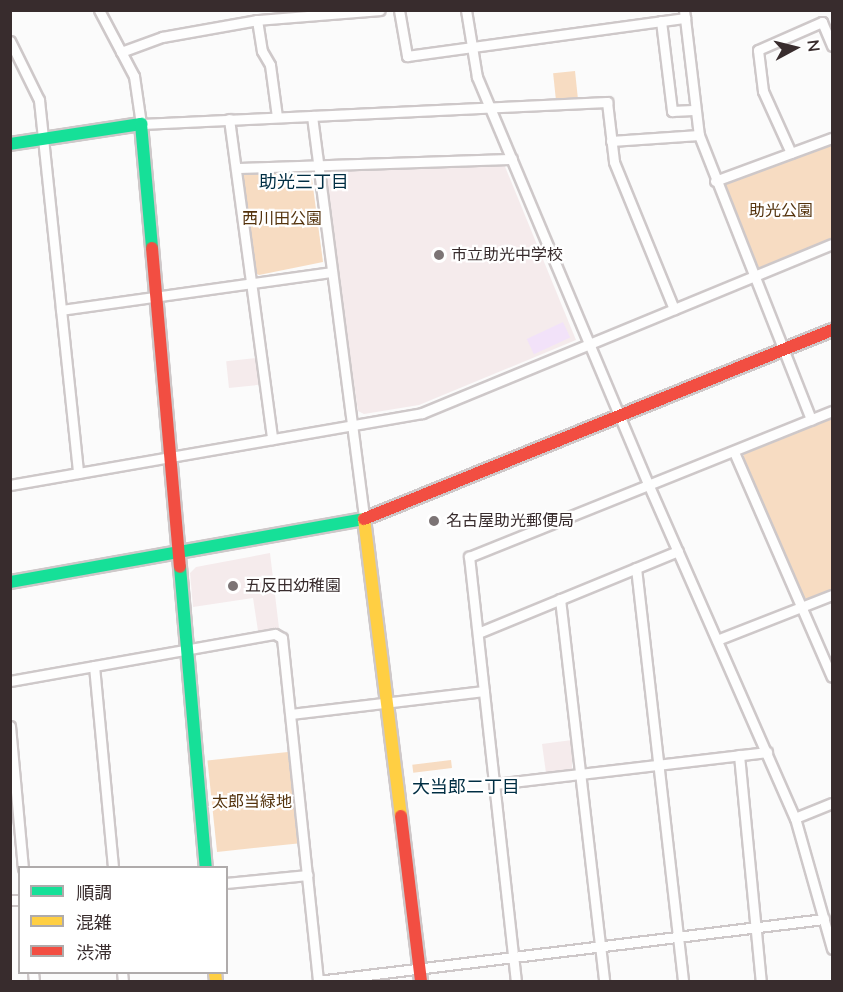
<!DOCTYPE html>
<html>
<head>
<meta charset="utf-8">
<style>
	body { margin:0 }
	#map { position:relative; width:843px; height:992px; overflow:hidden; background:#fbfbfb; font-family:"Nunito Sans","Noto Sans JP",sans-serif }
	div>[style] { position:absolute }
	[style*='--x'] { left:calc(var(--x)*1px); top:calc(var(--y)*1px); width:calc(var(--w)*1px); rotate:calc(var(--a)*1deg) }
	.built>* { inset:0; background:#f5ebec; transform-origin:0 0 }
	.green>* { inset:0; background:#f7dcc2; transform-origin:0 0 }
	.water>* { inset:0; background:#f2e2f9; transform-origin:0 0 }
	.roads { filter:drop-shadow(2px 0 #cec8c9) drop-shadow(-2px 0 #cec8c9) drop-shadow(0 2px #cec8c9) drop-shadow(0 -2px #cec8c9) }
	.street>* { height:9px; margin:-4.5px; padding:0 4.5px; transform-origin:4.5px; border-radius:4.5px; background:#fefefe }
	.fast>* { height:12px; margin:-6px; padding:0 6px; transform-origin:6px; border-radius:6px; background:#16e098 }
	.slow>* { height:12px; margin:-6px; padding:0 6px; transform-origin:6px; border-radius:6px; background:#ffcf43 }
	.jam>* { height:12px; margin:-6px; padding:0 6px; transform-origin:6px; border-radius:6px; background:#f24e42 }
	.dots>* { width:16px; height:16px; translate:-50% -50%; box-sizing:border-box; border:3px solid #fff; border-radius:50% }
	span { translate:-50% -50%; white-space:nowrap; text-align:center; line-height:1.15; -webkit-text-stroke:4.5px #fff; paint-order:stroke }
	.park-label { font-size:16px; color:#54330d }
	.poi-label { font-size:16px; color:#382c2d }
	.left { translate:0 -50%; text-align:left }
	.neighbourhood-label { font-size:18px; color:#002e43 }
	.frame { position:absolute; inset:0; border:12px solid #382c2d; pointer-events:none }
	.legend { position:absolute; left:18px; top:866px; width:210px; height:108px; box-sizing:border-box; background:#fff; border:2px solid #afabab; margin:0; padding:8px 10px; list-style:none; font-size:18px; color:#382c2d }
	.legend li { display:flex; align-items:center; gap:12px; height:30px }
	.legend b { width:30px; border:2px solid #afabab }
	.north { position:absolute; left:765px; top:18px; width:60px; height:60px; -webkit-text-stroke:4px #fff; paint-order:stroke; rotate:83deg; font-size:16px; font-weight:700; line-height:24px; text-align:center; color:#382c2d }
	.north::after { content:''; display:block; margin:auto; width:21px; height:27px; background:#382c2d; clip-path:polygon(50% 0,100% 100%,50% 72%,0 100%) }
</style>
</head>
<body>
<div id="map">
	<div class="built">
		<i style="clip-path:polygon(504px 164px,576px 340px,419px 405px,364px 414px,358px 411px,324px 173px,328px 169px)"></i>
		<i style="left:256px;top:358px;width:27px;height:30px;rotate:84deg"></i>
		<i style="clip-path:polygon(270px 553px,279px 628px,258px 631px,253px 598px,193px 607px,190px 573px,196px 567px)"></i>
		<i style="clip-path:polygon(572px 740px,572px 770px,546px 773px,542px 744px)"></i>
	</div>
	<div class="green">
		<i style="left:575px;top:71px;width:29px;height:22px;rotate:84deg"></i>
		<i style="clip-path:polygon(832px 144px,832px 238px,760px 268px,754px 266px,724px 189px,725px 184px)"></i>
		<i style="clip-path:polygon(307px 169px,311px 172px,323px 262px,259px 275px,255px 273px,242px 176px,246px 172px)"></i>
		<i style="clip-path:polygon(832px 417px,832px 589px,807px 599px,802px 597px,743px 462px,744px 452px)"></i>
		<i style="left:288px;top:752px;width:92px;height:81px;rotate:84deg"></i>
		<i style="left:451px;top:760px;width:8px;height:39px;rotate:83deg"></i>
	</div>
	<div class="water">
		<i style="left:563px;top:322px;width:17px;height:40px;rotate:65deg"></i>
	</div>
	<div class="roads">
		<div class="street">
			<i style="--x:99;--y:10;--w:75;--a:62.1"></i>
			<i style="--x:134;--y:76;--w:49;--a:81.7"></i>
			<i style="--x:141;--y:124;--w:467;--a:-2.7"></i>
			<i style="--x:607;--y:102;--w:60;--a:83.3"></i>
			<i style="--x:614;--y:162;--w:159;--a:67.8"></i>
			<i style="--x:399;--y:10;--w:47;--a:80.1"></i>
			<i style="--x:407;--y:56;--w:281;--a:-7.8"></i>
			<i style="--x:466;--y:10;--w:68;--a:80.7"></i>
			<i style="--x:477;--y:77;--w:444;--a:67.2"></i>
			<i style="--x:649;--y:486;--w:363;--a:66.3"></i>
			<i style="--x:795;--y:818;--w:136;--a:74.2"></i>
			<i style="--x:684;--y:10;--w:126;--a:83.2"></i>
			<i style="--x:699;--y:135;--w:306;--a:68.5"></i>
			<i style="--x:257;--y:20;--w:31;--a:81"></i>
			<i style="--x:262;--y:51;--w:16;--a:60"></i>
			<i style="--x:270;--y:65;--w:52;--a:82.3"></i>
			<i style="--x:661;--y:21;--w:91;--a:83"></i>
			<i style="--x:672;--y:111;--w:21;--a:-3"></i>
			<i style="--x:10;--y:41;--w:66;--a:63.8"></i>
			<i style="--x:39;--y:100;--w:375;--a:84"></i>
			<i style="--x:121;--y:52;--w:44;--a:-20.1"></i>
			<i style="--x:162;--y:37;--w:97;--a:-10.1"></i>
			<i style="--x:257;--y:20;--w:123;--a:-4.6"></i>
			<i style="--x:312;--y:116;--w:406;--a:82.6"></i>
			<i style="--x:229;--y:119;--w:323;--a:82.3"></i>
			<i style="--x:611;--y:141;--w:88;--a:-3.9"></i>
			<i style="--x:791;--y:153;--w:68;--a:-114.3"></i>
			<i style="--x:763;--y:91;--w:41;--a:-97"></i>
			<i style="--x:758;--y:50;--w:70;--a:-23.6"></i>
			<i style="--x:822;--y:22;--w:26;--a:67"></i>
			<i style="--x:236;--y:168;--w:276;--a:-1.9"></i>
			<i style="--x:715;--y:181;--w:125;--a:-20.2"></i>
			<i style="--x:61;--y:310;--w:273;--a:-8"></i>
			<i style="--x:734;--y:452;--w:245;--a:66.5"></i>
			<i style="--x:10;--y:485;--w:418;--a:-9.9"></i>
			<i style="--x:422;--y:413;--w:443;--a:-22.4"></i>
			<i style="--x:636;--y:568;--w:417;--a:83.5"></i>
			<i style="--x:560;--y:599;--w:386;--a:83.4"></i>
			<i style="--x:478;--y:633;--w:216;--a:-22.3"></i>
			<i style="--x:717;--y:640;--w:123;--a:-21.4"></i>
			<i style="--x:94;--y:666;--w:203;--a:84.6"></i>
			<i style="--x:10;--y:681;--w:269;--a:-10.1"></i>
			<i style="--x:275;--y:634;--w:8;--a:30"></i>
			<i style="--x:282;--y:638;--w:346;--a:84"></i>
			<i style="--x:291;--y:714;--w:194;--a:-6.8"></i>
			<i style="--x:10;--y:726;--w:143;--a:84.8"></i>
			<i style="--x:739;--y:755;--w:228;--a:84.5"></i>
			<i style="--x:495;--y:784;--w:274;--a:-6.7"></i>
			<i style="--x:795;--y:818;--w:40;--a:-22"></i>
			<i style="--x:226;--y:883;--w:82;--a:-5.6"></i>
			<i style="--x:10;--y:900;--w:10;--a:0"></i>
			<i style="--x:33;--y:972;--w:10;--a:84"></i>
			<i style="--x:122;--y:972;--w:10;--a:84"></i>
			<i style="--x:318;--y:981;--w:510;--a:-6.99"></i>
			<i style="--x:516;--y:982;--w:428;--a:-96.3"></i>
			<i style="--x:469;--y:557;--w:391;--a:-21.9"></i>
		</div>
		<div class="fast">
			<i style="--x:10;--y:144;--w:133;--a:-8.7"></i>
			<i style="--x:141;--y:124;--w:124;--a:84.9"></i>
			<i style="--x:180;--y:567;--w:302;--a:85.1"></i>
			<i style="--x:10;--y:582;--w:360;--a:-10.1"></i>
		</div>
		<div class="slow">
			<i style="--x:364;--y:519;--w:299;--a:82.9"></i>
			<i style="--x:215;--y:972;--w:10;--a:84"></i>
		</div>
		<div class="jam">
			<i style="--x:152;--y:248;--w:320;--a:85"></i>
			<i style="--x:364;--y:519;--w:505;--a:-21.99"></i>
			<i style="--x:401;--y:816;--w:167;--a:83.1"></i>
		</div>
	</div>
	<div class="dots">
		<i style="left:439px;top:255px;background:#7c7475"></i>
		<i style="left:434px;top:521px;background:#7c7475"></i>
		<i style="left:233px;top:586px;background:#7c7475"></i>
	</div>
	<div class="park-label">
		<span style="left:781px;top:211px">助光公園</span>
		<span style="left:282px;top:219px">西川田公園</span>
		<span style="left:252px;top:802px">太郎当緑地</span>
	</div>
	<div class="poi-label">
		<span class="left" style="left:451px;top:255px">市立助光中学校</span>
		<span class="left" style="left:446px;top:521px">名古屋助光郵便局</span>
		<span class="left" style="left:245px;top:586px">五反田幼稚園</span>
	</div>
	<div class="neighbourhood-label">
		<span style="left:304px;top:182px">助光三丁目</span>
		<span style="left:466px;top:787px">大当郎二丁目</span>
	</div>
	<div class="frame"></div>
	<ul class="legend">
	<li><b style="height:8px;background:#16e098"></b>順調</li>
	<li><b style="height:8px;background:#ffcf43"></b>混雑</li>
	<li><b style="height:8px;background:#f24e42"></b>渋滞</li>
	</ul>
	<div class="north">N</div>
</div>
</body>
</html>
